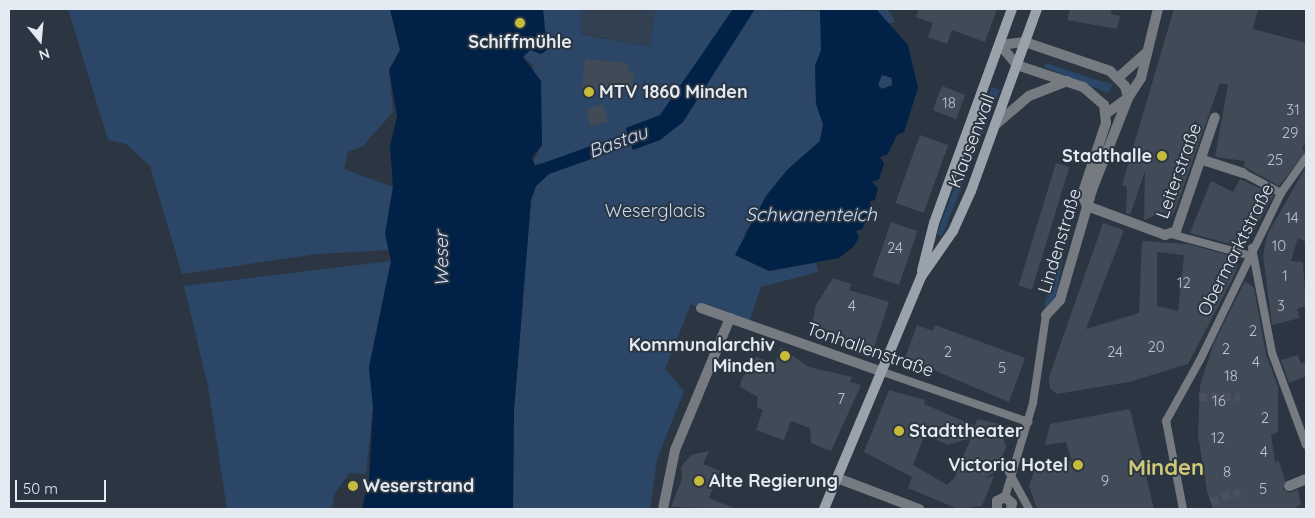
<!DOCTYPE html>
<html>
<head>
<meta charset="utf-8">
<style>
	body { margin:0 }
	#map { position:relative; width:1315px; height:518px; overflow:hidden; background:#2c3642; font-family:Quicksand,sans-serif }
	div>[style] { position:absolute }
	[style*='--x'] { left:calc(var(--x)*1px); top:calc(var(--y)*1px); width:calc(var(--w)*1px); rotate:calc(var(--a)*1deg) }
	.built>* { inset:0; background:#334051 }
	.green>* { inset:0; background:#2b4667 }
	.round { border-radius:50% }
	.water>* { inset:0; background:#012246 }
	.building>* { inset:0; background:#414b58; transform-origin:0 0 }
	.pedestrian-tunnel>* { height:8px; margin-top:-4px; transform-origin:0; background:repeating-linear-gradient(90deg,#48515c 0 8px,transparent 0 12px) }
	.pedestrian>* { height:8px; margin:-4px; padding:0 4px; transform-origin:4px; border-radius:4px; background:#767b81 }
	.minor>* { height:10px; margin:-5px; padding:0 5px; transform-origin:5px; border-radius:5px; background:#767b81 }
	.secondary>* { height:10px; margin:-5px; padding:0 5px; transform-origin:5px; border-radius:5px; background:#9aa2ac }
	.dots>* { width:14px; height:14px; translate:-50% -50%; box-sizing:border-box; border:2px solid #2c3642; border-radius:50% }
	span { translate:-50% -50%; white-space:nowrap; text-align:center; line-height:1.15; -webkit-text-stroke:4px #2c3642; paint-order:stroke }
	.number-label { font-size:15px; color:#bbc2cc }
	.number-label span { -webkit-text-stroke-width:0 }
	.poi-label { font-size:18px; color:#e4eaf2; font-weight:700 }
	.left { translate:0 -50%; text-align:left }
	.right { translate:-100% -50%; text-align:right }
	.street-label { font-size:18px; color:#e4eaf2 }
	.park-label { font-size:18px; color:#c5dbf5 }
	.water-label { font-size:19px; color:#cadffa; font-style:italic }
	.district-label { font-size:22px; color:#cec779; font-weight:700 }
	.frame { position:absolute; inset:0; border:10px solid #e4eaf2; pointer-events:none }
	.north { position:absolute; left:15px; top:15px; width:50px; height:50px; -webkit-text-stroke:4px #2c3642; paint-order:stroke; rotate:163deg; font-size:14px; font-weight:700; line-height:20px; text-align:center; color:#e4eaf2 }
	.north::after { content:''; display:block; margin:auto; width:18px; height:22px; background:#e4eaf2; clip-path:polygon(50% 0,100% 100%,50% 72%,0 100%) }
	.scale { position:absolute; left:15px; top:480px; width:91px; height:22px; box-sizing:border-box; border:2px solid #e4eaf2; border-top:0; padding-left:6px; font-size:15px; line-height:18px; white-space:nowrap; color:#e4eaf2; -webkit-text-stroke:4px #2c3642; paint-order:stroke }
</style>
</head>
<body>
<div id="map">
	<div class="built">
		<i style="clip-path:polygon(582px 9px,655px 9px,650px 47px,581px 33px)"></i>
	</div>
	<div class="green">
		<i style="clip-path:polygon(68px 9px,390px 9px,400px 50px,389px 70px,393px 112px,363px 146px,348px 152px,344px 169px,393px 187px,385px 234px,390px 250px,317px 254px,182px 274px,150px 166px,126px 144px,108px 140px)"></i>
		<i style="clip-path:polygon(543px 9px,582px 9px,581px 34px,650px 47px,655px 9px,821px 11px,821px 51px,815px 67px,816px 104px,823px 124px,820px 141px,787px 170px,744px 234px,769px 271px,816px 263px,818px 272px,761px 287px,748px 325px,691px 304px,665px 369px,684px 391px,657px 459px,650px 509px,513px 509px,514px 410px,531px 200px,536px 186px,549px 174px,546px 163px,532px 164px,542px 145px,533px 65px,523px 57px,530px 49px,547px 50px)"></i>
		<i style="clip-path:polygon(876px 9px,888px 9px,895px 22px,887px 24px)"></i>
		<i style="clip-path:polygon(1046px 63px,1097px 80px,1113px 84px,1108px 93px,1044px 67px)"></i>
		<i class="round" style="left:878px;top:75px;width:14px;height:14px"></i>
		<i style="clip-path:polygon(992px 87px,1000px 90px,942px 236px,937px 234px)"></i>
		<i style="clip-path:polygon(1066px 244px,1054px 304px,1045px 308px,1045px 303px)"></i>
		<i style="clip-path:polygon(391px 261px,369px 367px,373px 407px,366px 474px,349px 473px,335px 493px,332px 509px,227px 509px,208px 386px,184px 286px)"></i>
	</div>
	<div class="water">
		<i style="clip-path:polygon(390px 9px,543px 9px,547px 50px,541px 54px,530px 50px,523px 57px,541px 81px,542px 145px,532px 158px,535px 166px,627px 133px,626px 128px,660px 115px,733px 9px,755px 9px,683px 122px,660px 140px,633px 150px,631px 145px,549px 174px,536px 186px,531px 200px,514px 410px,513px 509px,362px 509px,369px 479px,373px 407px,369px 367px,391px 261px,385px 234px,393px 187px,390px 146px,397px 116px,389px 70px,400px 50px)"></i>
		<i style="clip-path:polygon(evenodd,820px 9px,876px 9px,908px 45px,918px 88px,904px 132px,897px 135px,888px 154px,880px 157px,884px 164px,879px 179px,872px 182px,878px 188px,875px 200px,869px 202px,873px 208px,862px 229px,856px 231px,859px 238px,853px 247px,839px 258px,769px 271px,735px 255px,766px 196px,787px 170px,820px 141px,823px 124px,816px 104px,815px 66px,821px 50px,820px 9px,882px 75px,892px 78px,892px 85px,882px 89px,878px 85px,882px 75px)"></i>
	</div>
	<div class="building">
		<i style="clip-path:polygon(919px 9px,997px 9px,985px 42px,952px 30px,947px 44px,928px 37px,933px 23px,916px 17px)"></i>
		<i style="clip-path:polygon(1070px 9px,1112px 9px,1111px 14px,1120px 16px,1117px 29px,1067px 20px)"></i>
		<i style="clip-path:polygon(1174px 9px,1258px 9px,1253px 29px,1306px 43px,1306px 141px,1302px 149px,1306px 152px,1279px 186px,1243px 166px,1245px 161px,1215px 157px,1228px 85px,1220px 83px,1176px 208px,1171px 217px,1164px 212px,1144px 220px,1145px 171px,1130px 215px,1126px 213px,1127px 187px,1122px 185px)"></i>
		<i style="clip-path:polygon(585px 59px,628px 63px,627px 71px,634px 72px,632px 88px,608px 86px,607px 93px,582px 90px)"></i>
		<i style="left:942px;top:86px;width:25px;height:26px;rotate:21deg"></i>
		<i style="left:603px;top:104px;width:18px;height:18px;rotate:74deg"></i>
		<i style="left:920px;top:135px;width:30px;height:72px;rotate:20deg"></i>
		<i style="left:1056px;top:163px;width:14px;height:128px;rotate:17deg"></i>
		<i style="clip-path:polygon(1306px 167px,1306px 242px,1298px 238px,1291px 261px,1303px 262px,1306px 306px,1297px 309px,1300px 318px,1272px 325px,1263px 256px,1267px 235px)"></i>
		<i style="clip-path:polygon(1240px 179px,1274px 195px,1244px 248px,1190px 233px,1211px 181px,1233px 192px)"></i>
		<i style="left:891px;top:222px;width:28px;height:57px;rotate:19deg"></i>
		<i style="clip-path:polygon(evenodd,1103px 223px,1124px 230px,1086px 329px,1139px 313px,1142px 241px,1188px 244px,1239px 258px,1235px 274px,1188px 364px,1129px 382px,1057px 394px,1050px 388px,1049px 377px,1103px 223px,1157px 252px,1184px 255px,1178px 311px,1157px 306px,1157px 252px)"></i>
		<i style="clip-path:polygon(833px 278px,851px 284px,849px 290px,889px 302px,874px 347px,811px 329px,816px 305px)"></i>
		<i style="clip-path:polygon(1245px 281px,1254px 288px,1266px 354px,1278px 387px,1278px 432px,1271px 435px,1275px 462px,1279px 461px,1285px 481px,1283px 489px,1289px 493px,1298px 490px,1301px 504px,1295px 509px,1213px 509px,1207px 491px,1198px 435px,1200px 385px,1214px 343px)"></i>
		<i style="clip-path:polygon(917px 325px,933px 331px,935px 325px,1025px 358px,1009px 402px,905px 358px)"></i>
		<i style="clip-path:polygon(781px 348px,809px 367px,852px 377px,850px 382px,861px 385px,831px 451px,811px 443px,810px 428px,791px 421px,784px 440px,756px 430px,763px 410px,757px 408px,758px 397px,740px 387px,742px 379px,756px 357px,775px 364px)"></i>
		<i style="clip-path:polygon(1298px 355px,1301px 364px,1306px 361px,1306px 376px,1289px 383px,1281px 360px)"></i>
		<i style="clip-path:polygon(evenodd,889px 390px,925px 400px,924px 404px,975px 426px,977px 419px,999px 424px,1006px 447px,996px 472px,985px 478px,994px 476px,982px 506px,958px 509px,908px 488px,912px 477px,864px 452px,889px 390px,925px 434px,948px 445px,971px 438px,955px 477px,947px 485px,913px 465px,925px 434px)"></i>
		<i style="clip-path:polygon(1130px 409px,1154px 509px,1037px 509px,1029px 486px,1035px 468px,1072px 461px,1066px 442px,1045px 445px,1050px 424px)"></i>
		<i style="clip-path:polygon(709px 451px,703px 464px,720px 471px,709px 498px,736px 509px,671px 507px,682px 479px,681px 467px,691px 455px)"></i>
	</div>
	<div class="pedestrian-tunnel">
		<i style="--x:1199;--y:397;--w:41;--a:0"></i>
		<i style="--x:1211;--y:502;--w:31;--a:-19"></i>
	</div>
	<div class="pedestrian">
		<i style="--x:1243;--y:173;--w:43;--a:27.8"></i>
		<i style="--x:1171;--y:234;--w:80;--a:15.3"></i>
		<i style="--x:1252;--y:248;--w:107;--a:79.2"></i>
		<i style="--x:1272;--y:353;--w:98;--a:69.7"></i>
		<i style="--x:880;--y:371;--w:157;--a:19"></i>
		<i style="--x:1009;--y:472;--w:42;--a:61.6"></i>
		<i style="--x:1005;--y:497;--w:98;--a:-73.4"></i>
		<i style="--x:1033;--y:403;--w:89;--a:-81.6"></i>
		<i style="--x:1183;--y:509;--w:90;--a:-100.9"></i>
		<i style="--x:1166;--y:421;--w:70;--a:-60.9"></i>
		<i style="--x:1200;--y:360;--w:186;--a:-64.1"></i>
		<i style="--x:1281;--y:193;--w:43;--a:-54.5"></i>
	</div>
	<div class="minor">
		<i style="--x:1119;--y:77;--w:36;--a:-42"></i>
		<i style="--x:1107;--y:113;--w:26;--a:-36"></i>
		<i style="--x:995;--y:125;--w:45;--a:-40.5"></i>
		<i style="--x:1029;--y:96;--w:41;--a:-21.5"></i>
		<i style="--x:1203;--y:160;--w:42;--a:18"></i>
		<i style="--x:1087;--y:206;--w:12;--a:-114"></i>
		<i style="--x:1082;--y:195;--w:76;--a:-71.6"></i>
		<i style="--x:1106;--y:123;--w:18;--a:-96"></i>
		<i style="--x:1104;--y:105;--w:28;--a:-139"></i>
		<i style="--x:1083;--y:87;--w:70;--a:-161.6"></i>
		<i style="--x:1017;--y:65;--w:26;--a:-130"></i>
		<i style="--x:1000;--y:45;--w:25;--a:-7"></i>
		<i style="--x:1025;--y:42;--w:90;--a:18.8"></i>
		<i style="--x:1110;--y:71;--w:21;--a:45"></i>
		<i style="--x:1125;--y:86;--w:12;--a:76"></i>
		<i style="--x:1087;--y:206;--w:83;--a:20.4"></i>
		<i style="--x:1165;--y:235;--w:12;--a:-20"></i>
		<i style="--x:1176;--y:231;--w:120;--a:-71.1"></i>
		<i style="--x:701;--y:308;--w:190;--a:19.4"></i>
		<i style="--x:1046;--y:315;--w:21;--a:-47"></i>
		<i style="--x:1060;--y:300;--w:115;--a:-73.8"></i>
		<i style="--x:1092;--y:190;--w:99;--a:-68.6"></i>
		<i style="--x:1128;--y:98;--w:24;--a:-57"></i>
		<i style="--x:1141;--y:78;--w:71;--a:-76.2"></i>
		<i style="--x:837;--y:478;--w:88;--a:20.7"></i>
		<i style="--x:1289;--y:486;--w:18;--a:-22"></i>
		<i style="--x:663;--y:509;--w:60;--a:-78.5"></i>
		<i style="--x:675;--y:450;--w:143;--a:-67.4"></i>
		<i style="--x:997;--y:509;--w:8;--a:-90"></i>
		<i style="--x:997;--y:501;--w:9;--a:-27"></i>
		<i style="--x:1005;--y:497;--w:9;--a:41"></i>
		<i style="--x:1012;--y:503;--w:6;--a:99"></i>
	</div>
	<div class="secondary">
		<i style="--x:922;--y:271;--w:49;--a:-76"></i>
		<i style="--x:934;--y:223;--w:228;--a:-70"></i>
		<i style="--x:824;--y:509;--w:251;--a:-67.3"></i>
		<i style="--x:921;--y:277;--w:56;--a:-55.2"></i>
		<i style="--x:953;--y:231;--w:44;--a:-65.8"></i>
		<i style="--x:971;--y:191;--w:194;--a:-70.1"></i>
	</div>
	<div class="dots">
		<i style="left:520px;top:23px;background:#c7bb3c"></i>
		<i style="left:589px;top:92px;background:#c7bb3c"></i>
		<i style="left:1162px;top:156px;background:#c7bb3c"></i>
		<i style="left:785px;top:356px;background:#c7bb3c"></i>
		<i style="left:899px;top:431px;background:#c7bb3c"></i>
		<i style="left:1078px;top:465px;background:#c7bb3c"></i>
		<i style="left:699px;top:481px;background:#c7bb3c"></i>
		<i style="left:353px;top:486px;background:#c7bb3c"></i>
	</div>
	<div class="number-label">
		<span style="left:949px;top:103px">18</span>
		<span style="left:1293px;top:110px">31</span>
		<span style="left:1290px;top:133px">29</span>
		<span style="left:1275px;top:160px">25</span>
		<span style="left:1292px;top:218px">14</span>
		<span style="left:1279px;top:246px">10</span>
		<span style="left:895px;top:248px">24</span>
		<span style="left:1285px;top:276px">1</span>
		<span style="left:1184px;top:283px">12</span>
		<span style="left:852px;top:306px">4</span>
		<span style="left:1281px;top:306px">3</span>
		<span style="left:1253px;top:331px">2</span>
		<span style="left:1156px;top:347px">20</span>
		<span style="left:1226px;top:349px">2</span>
		<span style="left:948px;top:352px">2</span>
		<span style="left:1115px;top:352px">24</span>
		<span style="left:1256px;top:362px">4</span>
		<span style="left:1002px;top:368px">5</span>
		<span style="left:1231px;top:376px">18</span>
		<span style="left:841px;top:399px">7</span>
		<span style="left:1219px;top:401px">16</span>
		<span style="left:1265px;top:418px">2</span>
		<span style="left:1218px;top:438px">12</span>
		<span style="left:1264px;top:452px">4</span>
		<span style="left:1227px;top:472px">8</span>
		<span style="left:1105px;top:481px">9</span>
		<span style="left:1263px;top:489px">5</span>
	</div>
	<div class="poi-label">
		<span style="left:520px;top:42px">Schiffmühle</span>
		<span class="left" style="left:599px;top:92px">MTV 1860 Minden</span>
		<span class="right" style="left:1152px;top:156px">Stadthalle</span>
		<span class="right" style="left:775px;top:356px">Kommunalarchiv<br>Minden</span>
		<span class="left" style="left:909px;top:431px">Stadttheater</span>
		<span class="right" style="left:1068px;top:465px">Victoria Hotel</span>
		<span class="left" style="left:709px;top:481px">Alte Regierung</span>
		<span class="left" style="left:363px;top:486px">Weserstrand</span>
	</div>
	<div class="street-label">
		<span style="left:972px;top:141px;rotate:-69deg">Klausenwall</span>
		<span style="left:1179px;top:171px;rotate:-70deg">Leiterstraße</span>
		<span style="left:1060px;top:241px;rotate:-73deg">Lindenstraße</span>
		<span style="left:1236px;top:250px;rotate:-63deg">Obermarktstraße</span>
		<span style="left:870px;top:350px;rotate:19deg">Tonhallenstraße</span>
	</div>
	<div class="park-label">
		<span style="left:655px;top:211px">Weserglacis</span>
	</div>
	<div class="water-label">
		<span style="left:618px;top:142px;rotate:-20deg">Bastau</span>
		<span style="left:811px;top:215px">Schwanenteich</span>
		<span style="left:442px;top:259px;rotate:-91deg">Weser</span>
	</div>
	<div class="district-label">
		<span style="left:1166px;top:468px">Minden</span>
	</div>
	<div class="frame"></div>
	<div class="north">N</div>
	<div class="scale">50 m</div>
</div>
</body>
</html>
